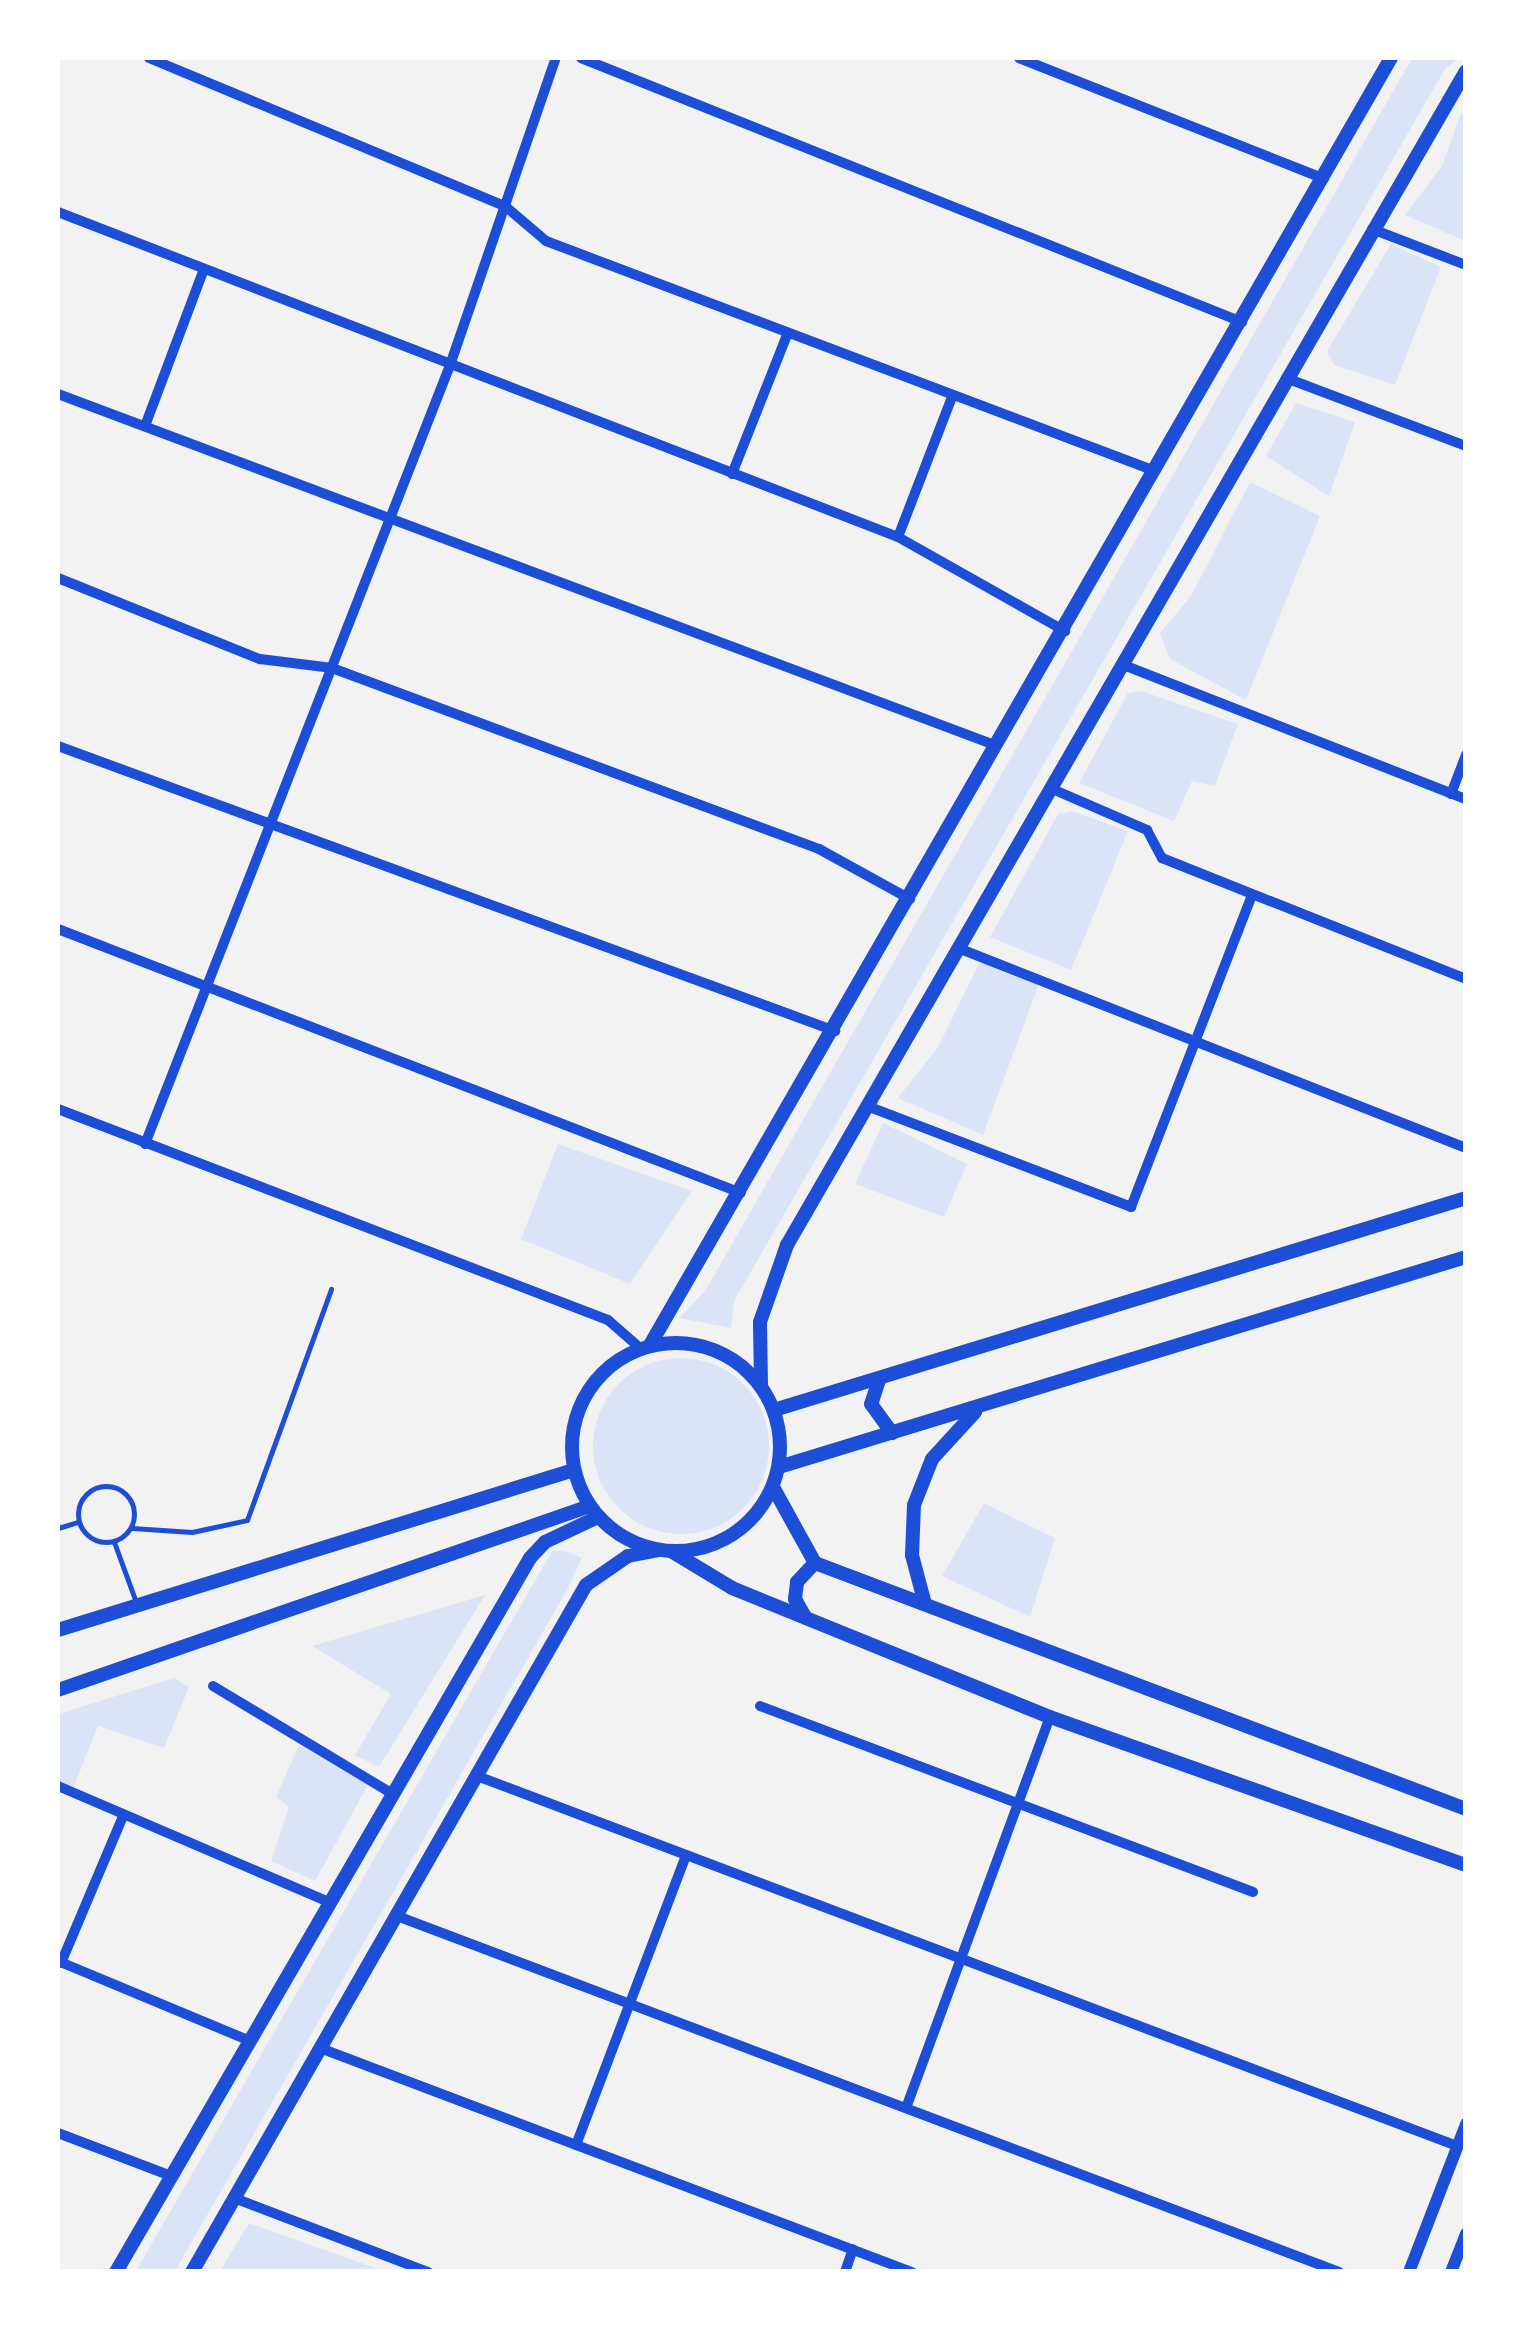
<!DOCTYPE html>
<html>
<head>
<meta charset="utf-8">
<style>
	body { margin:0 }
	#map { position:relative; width:1523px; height:2329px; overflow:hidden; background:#f2f2f2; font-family:Roboto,sans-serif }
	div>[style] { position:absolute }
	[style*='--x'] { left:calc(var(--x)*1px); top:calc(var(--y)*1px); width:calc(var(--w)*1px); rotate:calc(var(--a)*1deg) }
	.green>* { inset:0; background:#dbe4f7 }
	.round { border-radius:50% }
	.service>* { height:5px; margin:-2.5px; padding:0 2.5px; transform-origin:2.5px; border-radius:2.5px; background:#1d4ed8 }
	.service>.ring { margin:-2.5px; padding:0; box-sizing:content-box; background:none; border:5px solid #1d4ed8; border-radius:50% }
	.minor>* { height:10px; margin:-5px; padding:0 5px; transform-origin:5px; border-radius:5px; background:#1d4ed8 }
	.tertiary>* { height:12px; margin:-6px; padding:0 6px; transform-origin:6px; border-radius:6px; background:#1d4ed8 }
	.secondary>* { height:14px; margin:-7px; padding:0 7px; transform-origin:7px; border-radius:7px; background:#1d4ed8 }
	.secondary>.ring { margin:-7px; padding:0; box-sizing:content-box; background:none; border:14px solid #1d4ed8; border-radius:50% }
	span { translate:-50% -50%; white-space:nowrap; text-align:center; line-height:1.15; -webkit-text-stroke:8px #fff; paint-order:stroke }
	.frame { position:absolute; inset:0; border:60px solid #fff; pointer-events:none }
</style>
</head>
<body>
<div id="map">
	<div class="green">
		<i style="clip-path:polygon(1412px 58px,1459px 58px,1445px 69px,734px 1301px,731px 1328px,679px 1318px,705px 1291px)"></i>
		<i style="clip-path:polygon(1461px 113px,1466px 116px,1465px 241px,1405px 215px,1442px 166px)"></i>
		<i style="clip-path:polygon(1391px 244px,1441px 267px,1395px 385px,1334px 365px,1327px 351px)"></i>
		<i style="clip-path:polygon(1296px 403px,1355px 422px,1329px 496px,1266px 456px)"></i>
		<i style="clip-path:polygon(1250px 482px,1320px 516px,1246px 700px,1170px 659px,1160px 633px,1191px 596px)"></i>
		<i style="clip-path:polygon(1141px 691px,1238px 724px,1215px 786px,1192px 781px,1174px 821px,1079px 783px,1128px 693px)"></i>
		<i style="clip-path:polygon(1072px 811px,1128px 831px,1071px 970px,990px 937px,1058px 814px)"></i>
		<i style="clip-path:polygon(982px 958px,1040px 981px,983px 1135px,898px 1098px,938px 1047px)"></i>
		<i style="clip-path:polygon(883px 1123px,967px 1164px,944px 1217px,855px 1184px)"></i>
		<i style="clip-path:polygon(558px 1144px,692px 1191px,630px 1284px,521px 1239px)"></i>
		<i class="round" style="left:593px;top:1358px;width:176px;height:176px"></i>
		<i style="clip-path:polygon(984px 1503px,1055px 1538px,1030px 1617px,942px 1576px)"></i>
		<i style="clip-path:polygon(563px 1550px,582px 1558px,567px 1590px,175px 2271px,136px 2271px,552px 1551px)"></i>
		<i style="clip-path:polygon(485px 1595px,379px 1767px,355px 1755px,391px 1694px,312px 1646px)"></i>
		<i style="clip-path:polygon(174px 1678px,189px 1687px,164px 1748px,98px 1726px,72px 1791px,58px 1786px,58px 1714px)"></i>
		<i style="clip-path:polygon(299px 1745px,368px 1785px,315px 1881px,271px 1861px,289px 1807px,276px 1797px)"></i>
		<i style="clip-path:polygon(249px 2223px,384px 2271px,220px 2271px)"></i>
	</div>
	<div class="service">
		<i class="ring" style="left:78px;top:1486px;width:51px;height:51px"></i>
		<i style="--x:58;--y:1528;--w:21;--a:-17"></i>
		<i style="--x:132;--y:1528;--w:60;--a:3.8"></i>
		<i style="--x:192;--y:1532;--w:56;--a:-12.3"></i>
		<i style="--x:247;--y:1520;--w:246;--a:-70"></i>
		<i style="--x:114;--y:1542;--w:64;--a:69.9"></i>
	</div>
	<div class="minor">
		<i style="--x:149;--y:58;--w:386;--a:22.6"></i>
		<i style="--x:505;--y:206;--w:54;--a:40.5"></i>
		<i style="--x:546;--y:241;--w:651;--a:20.69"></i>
		<i style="--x:581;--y:58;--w:712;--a:21.77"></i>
		<i style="--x:1019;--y:58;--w:328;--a:21.6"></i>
		<i style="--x:58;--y:212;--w:901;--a:21.15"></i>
		<i style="--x:898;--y:537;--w:192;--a:29.4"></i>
		<i style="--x:1372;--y:229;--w:101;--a:21"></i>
		<i style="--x:1286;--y:378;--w:192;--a:20.7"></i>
		<i style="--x:58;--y:394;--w:997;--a:20.54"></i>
		<i style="--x:145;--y:426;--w:165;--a:-69.4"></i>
		<i style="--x:732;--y:474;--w:149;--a:-68.4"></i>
		<i style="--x:898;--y:537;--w:150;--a:-68.9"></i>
		<i style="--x:58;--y:578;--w:218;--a:21.9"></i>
		<i style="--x:260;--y:659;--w:73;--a:7.1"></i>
		<i style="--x:332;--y:668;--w:520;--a:20.39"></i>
		<i style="--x:819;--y:849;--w:104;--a:28.8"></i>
		<i style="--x:1121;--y:664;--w:370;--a:21.4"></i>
		<i style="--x:58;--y:746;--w:828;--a:20.14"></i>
		<i style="--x:1050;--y:788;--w:106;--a:23.4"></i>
		<i style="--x:1147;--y:830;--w:32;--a:62"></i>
		<i style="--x:1162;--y:858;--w:327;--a:21.7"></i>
		<i style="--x:1451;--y:794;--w:42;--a:-69"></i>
		<i style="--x:58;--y:929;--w:732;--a:21.13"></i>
		<i style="--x:958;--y:948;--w:546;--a:21.49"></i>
		<i style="--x:867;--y:1106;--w:283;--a:20.9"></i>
		<i style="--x:1131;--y:1207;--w:332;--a:-68.8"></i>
		<i style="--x:58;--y:1109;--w:589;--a:20.99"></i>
		<i style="--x:608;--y:1320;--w:43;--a:41.2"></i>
		<i style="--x:145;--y:1144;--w:833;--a:-68.61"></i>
		<i style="--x:449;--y:368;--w:328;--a:-71"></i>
		<i style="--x:213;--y:1686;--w:210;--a:31"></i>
		<i style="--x:760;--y:1706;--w:527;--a:20.67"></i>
		<i style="--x:477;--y:1776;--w:1048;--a:20.68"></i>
		<i style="--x:58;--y:1786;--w:295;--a:23.2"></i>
		<i style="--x:397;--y:1916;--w:1007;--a:20.7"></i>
		<i style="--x:58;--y:1961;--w:206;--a:22.6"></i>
		<i style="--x:61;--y:1963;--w:160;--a:-67.1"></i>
		<i style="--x:320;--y:2048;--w:633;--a:20.73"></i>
		<i style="--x:906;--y:2108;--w:417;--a:-69.8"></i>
		<i style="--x:58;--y:2133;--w:121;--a:20.8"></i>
		<i style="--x:576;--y:2145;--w:310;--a:-69.2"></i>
		<i style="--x:234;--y:2198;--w:208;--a:20.9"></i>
		<i style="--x:845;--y:2272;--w:24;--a:-71"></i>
	</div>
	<div class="tertiary">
		<i style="--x:1409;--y:2272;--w:159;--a:-68.9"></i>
		<i style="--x:1451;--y:2272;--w:41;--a:-68.5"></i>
	</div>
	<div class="secondary">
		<i class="ring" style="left:572px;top:1343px;width:194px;height:194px"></i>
		<i style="--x:650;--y:1345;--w:1485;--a:-60.07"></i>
		<i style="--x:879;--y:1380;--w:25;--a:108"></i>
		<i style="--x:871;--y:1404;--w:36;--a:54"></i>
		<i style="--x:761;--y:1386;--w:64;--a:-90.9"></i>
		<i style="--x:760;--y:1322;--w:82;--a:-70.7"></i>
		<i style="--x:787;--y:1245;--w:1356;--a:-59.96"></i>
		<i style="--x:774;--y:1410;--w:724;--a:-17.03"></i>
		<i style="--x:779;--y:1467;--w:718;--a:-17"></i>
		<i style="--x:773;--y:1487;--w:87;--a:61.1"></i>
		<i style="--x:815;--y:1563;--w:696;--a:20.7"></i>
		<i style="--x:671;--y:1551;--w:71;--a:31.2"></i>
		<i style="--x:732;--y:1588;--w:343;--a:22.1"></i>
		<i style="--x:1050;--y:1717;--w:442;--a:19.6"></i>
		<i style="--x:925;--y:1604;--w:51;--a:-104.9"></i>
		<i style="--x:912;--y:1555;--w:50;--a:-87.7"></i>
		<i style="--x:914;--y:1505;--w:49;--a:-68.6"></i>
		<i style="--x:932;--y:1459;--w:64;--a:-47.5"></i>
		<i style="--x:805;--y:1617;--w:21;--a:-119"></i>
		<i style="--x:795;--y:1599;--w:17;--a:-83"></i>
		<i style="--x:797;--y:1582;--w:26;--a:-47"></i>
		<i style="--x:58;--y:1630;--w:540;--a:-17.23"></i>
		<i style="--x:58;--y:1690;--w:563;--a:-19.08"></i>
		<i style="--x:116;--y:2272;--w:825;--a:-59.89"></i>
		<i style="--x:530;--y:1558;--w:22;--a:-47"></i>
		<i style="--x:545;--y:1542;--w:59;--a:-25.3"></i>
		<i style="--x:192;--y:2272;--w:792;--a:-60.17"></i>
		<i style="--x:586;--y:1585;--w:51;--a:-34.6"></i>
		<i style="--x:628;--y:1556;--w:32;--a:-11"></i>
	</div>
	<div class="frame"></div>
</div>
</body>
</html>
